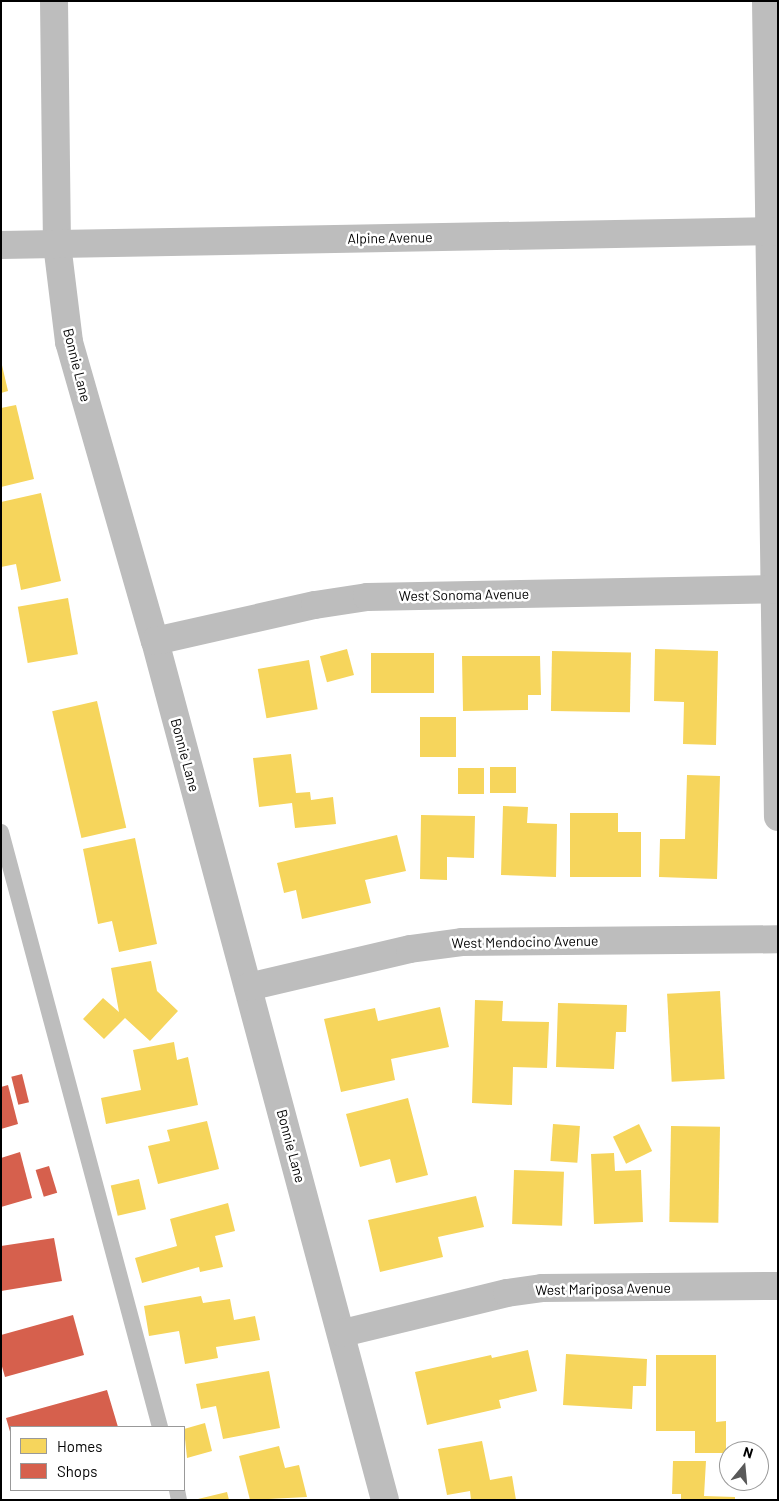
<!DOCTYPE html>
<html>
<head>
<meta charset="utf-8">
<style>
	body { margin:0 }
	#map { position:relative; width:779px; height:1501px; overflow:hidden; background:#fff; font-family:Barlow,sans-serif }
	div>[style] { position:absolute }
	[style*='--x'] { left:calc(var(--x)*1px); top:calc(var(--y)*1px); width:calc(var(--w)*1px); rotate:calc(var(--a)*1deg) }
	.homes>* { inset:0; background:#f6d55c; transform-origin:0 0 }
	.shops>* { inset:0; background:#d6604d; transform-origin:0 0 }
	.service>* { height:16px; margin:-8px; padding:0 8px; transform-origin:8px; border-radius:8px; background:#bdbdbd }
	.minor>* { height:28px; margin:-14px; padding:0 14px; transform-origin:14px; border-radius:14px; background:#bdbdbd }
	.tertiary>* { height:28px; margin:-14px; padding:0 14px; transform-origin:14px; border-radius:14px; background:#bdbdbd }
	span { translate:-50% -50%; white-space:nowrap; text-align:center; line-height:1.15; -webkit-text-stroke:5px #fff; paint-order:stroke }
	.street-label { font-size:14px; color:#000 }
	.frame { position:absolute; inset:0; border:2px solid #000; pointer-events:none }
	.legend { position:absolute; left:10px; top:1426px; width:175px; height:65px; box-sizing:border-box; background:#fff; border:1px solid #999; margin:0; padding:6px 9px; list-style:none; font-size:15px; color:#000 }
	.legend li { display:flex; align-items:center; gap:10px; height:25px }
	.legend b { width:25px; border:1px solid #999 }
	.north { position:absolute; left:719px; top:1441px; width:50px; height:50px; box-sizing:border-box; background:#fff; border:1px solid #999; border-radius:50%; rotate:17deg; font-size:14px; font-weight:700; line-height:20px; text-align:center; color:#000 }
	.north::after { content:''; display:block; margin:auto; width:18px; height:22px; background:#595959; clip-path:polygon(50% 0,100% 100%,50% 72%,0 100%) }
</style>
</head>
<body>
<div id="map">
	<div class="homes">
		<i style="clip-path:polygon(1px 361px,8px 391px,1px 393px)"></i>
		<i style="clip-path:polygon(16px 405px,34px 479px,1px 487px,1px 408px)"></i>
		<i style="clip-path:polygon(41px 493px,61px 581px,21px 590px,16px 564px,1px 567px,1px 502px)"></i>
		<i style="left:68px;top:598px;width:57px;height:51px;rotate:80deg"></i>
		<i style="left:347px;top:649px;width:27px;height:28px;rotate:75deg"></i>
		<i style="clip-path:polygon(655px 649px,718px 651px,716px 745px,683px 744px,684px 702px,654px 701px)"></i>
		<i style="left:552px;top:651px;width:79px;height:60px;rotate:1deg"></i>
		<i style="left:371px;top:653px;width:63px;height:40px"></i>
		<i style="clip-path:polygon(462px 656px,540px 656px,541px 695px,528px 695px,528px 710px,463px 711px)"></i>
		<i style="left:309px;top:660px;width:50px;height:52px;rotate:80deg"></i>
		<i style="left:97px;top:701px;width:130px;height:46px;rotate:77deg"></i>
		<i style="left:420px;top:717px;width:36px;height:40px"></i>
		<i style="clip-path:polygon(291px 754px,296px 793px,310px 792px,311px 800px,333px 797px,336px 824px,295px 828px,292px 803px,259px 807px,253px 758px)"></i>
		<i style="left:490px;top:767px;width:26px;height:26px"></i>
		<i style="left:458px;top:768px;width:26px;height:26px"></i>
		<i style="clip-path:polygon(687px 775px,720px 776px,717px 879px,659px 877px,660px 839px,685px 839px)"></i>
		<i style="clip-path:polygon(503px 806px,528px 807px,527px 823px,557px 824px,556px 877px,501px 875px)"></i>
		<i style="clip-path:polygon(570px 813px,618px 813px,618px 832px,641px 832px,641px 877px,570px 877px)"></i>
		<i style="clip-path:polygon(421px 815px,475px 816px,474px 858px,447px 857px,447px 880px,420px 879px)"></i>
		<i style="clip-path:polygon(397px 835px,406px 871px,365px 880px,371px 903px,302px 919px,296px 890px,284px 893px,277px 863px)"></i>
		<i style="clip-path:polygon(135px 838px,157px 944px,119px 952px,112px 921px,98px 924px,83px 849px)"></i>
		<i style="clip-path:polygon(151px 961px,157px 991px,178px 1011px,150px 1041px,125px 1018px,104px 1039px,83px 1019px,103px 998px,119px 1012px,111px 968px)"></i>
		<i style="left:720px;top:991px;width:88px;height:53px;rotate:87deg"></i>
		<i style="clip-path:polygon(475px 1000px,503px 1001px,502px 1021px,549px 1022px,547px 1068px,513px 1067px,512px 1105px,472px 1103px)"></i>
		<i style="clip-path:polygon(558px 1003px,627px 1005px,626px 1032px,616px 1032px,614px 1069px,556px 1067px)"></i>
		<i style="clip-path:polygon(440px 1007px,449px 1047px,391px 1059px,395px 1080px,341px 1092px,324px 1019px,375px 1008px,378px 1021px)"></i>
		<i style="clip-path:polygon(174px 1042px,177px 1060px,188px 1057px,198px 1105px,106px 1124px,101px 1098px,141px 1090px,133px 1050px)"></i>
		<i style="clip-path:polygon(408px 1098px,428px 1175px,396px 1183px,390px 1159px,360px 1167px,346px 1114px)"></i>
		<i style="clip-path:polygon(207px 1121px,219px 1169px,158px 1184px,148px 1146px,170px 1141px,167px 1130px)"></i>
		<i style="left:553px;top:1124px;width:27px;height:37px;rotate:4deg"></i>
		<i style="left:639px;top:1124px;width:30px;height:29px;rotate:64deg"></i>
		<i style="left:671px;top:1126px;width:49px;height:96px;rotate:1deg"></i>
		<i style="clip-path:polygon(614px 1153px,615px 1171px,641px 1170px,643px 1222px,594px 1224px,591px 1154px)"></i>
		<i style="left:514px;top:1170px;width:50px;height:54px;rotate:2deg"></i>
		<i style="left:139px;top:1179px;width:31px;height:29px;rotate:77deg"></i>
		<i style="clip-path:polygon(476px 1196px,484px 1227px,438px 1237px,443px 1257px,380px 1272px,368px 1220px)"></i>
		<i style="clip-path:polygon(228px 1203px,235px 1231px,215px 1236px,223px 1267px,200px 1272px,199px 1267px,142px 1283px,135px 1258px,177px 1246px,170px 1219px)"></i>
		<i style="clip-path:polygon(201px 1296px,203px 1303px,230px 1299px,234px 1320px,255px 1316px,260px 1340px,216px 1347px,218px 1358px,185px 1364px,179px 1331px,149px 1336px,144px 1306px)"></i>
		<i style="clip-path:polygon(528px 1350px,537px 1391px,499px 1400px,501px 1408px,427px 1425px,415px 1372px,491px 1355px,492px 1358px)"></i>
		<i style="clip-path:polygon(566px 1354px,647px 1359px,646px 1386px,633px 1386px,632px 1409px,563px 1405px)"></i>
		<i style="clip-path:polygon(656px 1355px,716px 1355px,716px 1422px,726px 1421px,726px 1453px,695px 1453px,695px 1431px,656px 1431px)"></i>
		<i style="clip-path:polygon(269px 1371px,280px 1428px,223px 1439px,216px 1406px,201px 1409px,196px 1384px)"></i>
		<i style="clip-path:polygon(205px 1423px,212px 1451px,187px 1458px,184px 1429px)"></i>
		<i style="clip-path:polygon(482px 1441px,490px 1480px,512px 1476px,516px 1500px,471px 1500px,470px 1491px,447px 1495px,438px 1449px)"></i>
		<i style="clip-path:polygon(279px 1446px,285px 1468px,299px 1465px,307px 1497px,250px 1500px,239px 1456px)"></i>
		<i style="clip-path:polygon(673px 1461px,706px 1461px,704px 1496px,735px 1497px,735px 1500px,681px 1500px,681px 1494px,672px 1494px)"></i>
		<i style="clip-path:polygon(227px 1492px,229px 1500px,198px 1500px,198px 1499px)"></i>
	</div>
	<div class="shops">
		<i style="left:22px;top:1074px;width:29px;height:11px;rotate:76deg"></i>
		<i style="clip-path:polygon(8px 1085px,18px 1124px,1px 1129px,1px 1087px)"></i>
		<i style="clip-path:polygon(20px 1152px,32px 1198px,1px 1207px,1px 1158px)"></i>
		<i style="left:49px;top:1166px;width:28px;height:14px;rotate:73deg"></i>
		<i style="clip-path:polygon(54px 1238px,62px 1281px,1px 1291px,1px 1246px)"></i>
		<i style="clip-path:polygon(73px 1315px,84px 1355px,5px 1377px,1px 1363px,1px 1335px)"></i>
		<i style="clip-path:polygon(107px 1390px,118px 1427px,11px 1427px,11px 1435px,6px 1418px)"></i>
	</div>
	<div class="service">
		<i style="--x:1;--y:832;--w:616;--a:75.04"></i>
		<i style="--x:177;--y:1490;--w:10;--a:79"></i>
	</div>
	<div class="minor">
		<i style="--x:54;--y:1;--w:243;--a:89.3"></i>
		<i style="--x:57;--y:244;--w:99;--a:83"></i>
		<i style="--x:69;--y:342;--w:311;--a:74"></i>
		<i style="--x:155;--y:641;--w:889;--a:75.01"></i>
		<i style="--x:766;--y:1;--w:816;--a:89.16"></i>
		<i style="--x:155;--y:641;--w:164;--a:-12.7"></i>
		<i style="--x:315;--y:605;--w:53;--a:-8.7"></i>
		<i style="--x:367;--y:597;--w:411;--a:-1.1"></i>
		<i style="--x:248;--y:987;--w:166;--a:-13.2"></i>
		<i style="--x:410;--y:949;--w:52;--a:-7.7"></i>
		<i style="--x:462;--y:942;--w:316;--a:-0.5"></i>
		<i style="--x:343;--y:1333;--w:169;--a:-13.7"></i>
		<i style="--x:507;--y:1293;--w:35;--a:-8"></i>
		<i style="--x:542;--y:1288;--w:236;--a:-0.5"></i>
	</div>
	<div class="tertiary">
		<i style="--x:1;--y:245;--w:777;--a:-1.03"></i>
	</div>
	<div class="street-label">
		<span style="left:390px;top:238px;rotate:-1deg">Alpine Avenue</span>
		<span style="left:77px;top:365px;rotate:76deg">Bonnie Lane</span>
		<span style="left:464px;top:595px;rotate:-1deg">West Sonoma Avenue</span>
		<span style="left:185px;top:755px;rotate:75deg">Bonnie Lane</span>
		<span style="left:525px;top:942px;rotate:-1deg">West Mendocino Avenue</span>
		<span style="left:291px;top:1146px;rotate:75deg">Bonnie Lane</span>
		<span style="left:603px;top:1289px;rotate:-1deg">West Mariposa Avenue</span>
	</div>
	<div class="frame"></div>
	<ul class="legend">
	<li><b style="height:14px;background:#f6d55c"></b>Homes</li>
	<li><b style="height:14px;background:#d6604d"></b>Shops</li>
	</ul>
	<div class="north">N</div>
</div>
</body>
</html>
